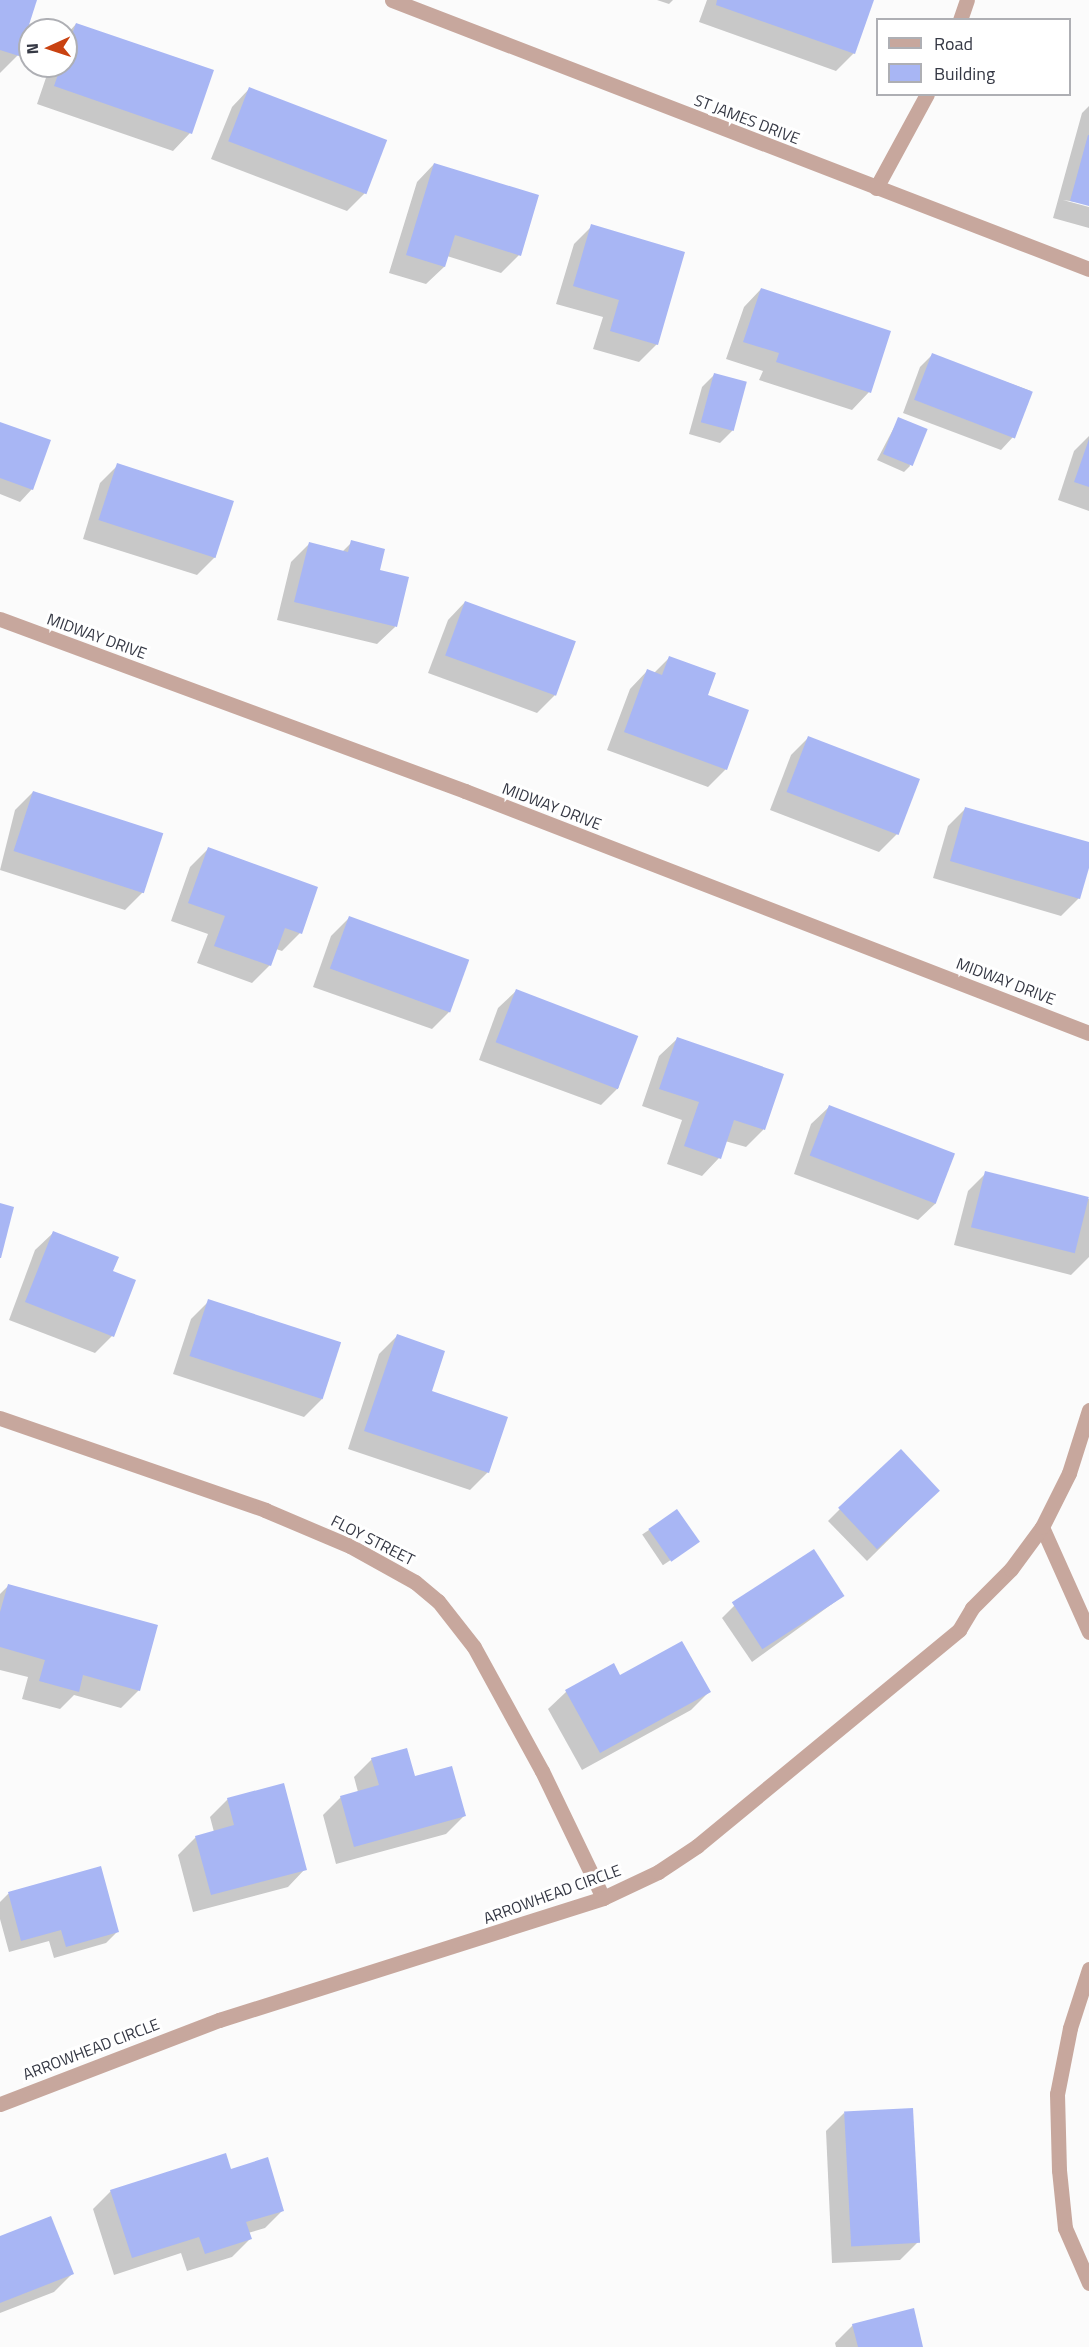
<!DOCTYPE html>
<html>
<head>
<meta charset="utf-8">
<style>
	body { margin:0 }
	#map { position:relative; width:1089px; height:2347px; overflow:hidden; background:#fbfbfb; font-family:"Titillium Web",sans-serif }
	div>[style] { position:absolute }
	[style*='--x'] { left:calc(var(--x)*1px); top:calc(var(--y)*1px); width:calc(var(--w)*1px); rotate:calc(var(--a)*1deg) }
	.shadow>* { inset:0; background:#0003; transform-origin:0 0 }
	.building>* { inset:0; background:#a8b6f4; transform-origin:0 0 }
	.minor>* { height:15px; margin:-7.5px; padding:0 7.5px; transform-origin:7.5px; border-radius:7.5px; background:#c7a79d }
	span { translate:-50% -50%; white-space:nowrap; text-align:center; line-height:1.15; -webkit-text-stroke:6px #fff; paint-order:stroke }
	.street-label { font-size:16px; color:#353844 }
	.legend { position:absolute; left:876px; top:18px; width:195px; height:78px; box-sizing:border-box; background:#fff; border:2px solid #aeafb4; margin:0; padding:8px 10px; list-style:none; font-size:18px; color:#353844 }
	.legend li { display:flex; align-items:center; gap:12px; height:30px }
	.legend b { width:30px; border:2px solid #aeafb4 }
	.north { position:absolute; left:18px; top:18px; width:60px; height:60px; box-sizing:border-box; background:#fff; border:2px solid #aeafb4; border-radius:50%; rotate:267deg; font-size:16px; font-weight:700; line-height:24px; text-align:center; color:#353844 }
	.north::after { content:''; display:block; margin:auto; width:21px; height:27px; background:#c94211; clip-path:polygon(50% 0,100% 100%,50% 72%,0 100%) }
</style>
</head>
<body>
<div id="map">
	<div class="shadow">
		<i style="clip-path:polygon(0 0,35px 0,18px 55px,0 73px)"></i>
		<i style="clip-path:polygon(657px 0,673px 0,669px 4px)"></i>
		<i style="clip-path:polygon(707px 0,873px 0,854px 53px,836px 71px,699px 22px)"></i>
		<i style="clip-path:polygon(76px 24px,190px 133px,173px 151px,37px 104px,50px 66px,66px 66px,66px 35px)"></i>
		<i style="clip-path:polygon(249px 89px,365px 193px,347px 211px,211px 159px,232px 107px)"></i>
		<i style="clip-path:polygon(1089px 106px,1089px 204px,1063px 200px,1089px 207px,1089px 228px,1053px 218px,1082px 113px)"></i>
		<i style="clip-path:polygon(434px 164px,519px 255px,501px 273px,447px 256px,444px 267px,426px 284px,389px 273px,417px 182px)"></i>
		<i style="clip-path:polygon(592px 226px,657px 344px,639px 362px,593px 349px,603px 317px,556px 304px,574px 244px)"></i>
		<i style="clip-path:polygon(761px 289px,869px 392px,852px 410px,759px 380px,763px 371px,726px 359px,744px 307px)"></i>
		<i style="clip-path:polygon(932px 355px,1031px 391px,1013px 437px,1001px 450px,903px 413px,920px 367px)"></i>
		<i style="clip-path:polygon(714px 375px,745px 384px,732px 431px,720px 443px,689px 434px,702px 387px)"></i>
		<i style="clip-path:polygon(899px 418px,910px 466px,904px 472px,877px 460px)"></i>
		<i style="clip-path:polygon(0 424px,32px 489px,20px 502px,0 494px)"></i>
		<i style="clip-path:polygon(1089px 436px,1089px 511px,1058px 500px,1074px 451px)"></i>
		<i style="clip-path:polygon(118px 465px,215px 557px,197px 575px,83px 539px,100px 483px)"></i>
		<i style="clip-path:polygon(352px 542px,378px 571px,395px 627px,377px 644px,277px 620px,291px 562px,309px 544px,342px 552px)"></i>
		<i style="clip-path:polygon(465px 602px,555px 695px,537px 713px,428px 673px,448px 620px)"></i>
		<i style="clip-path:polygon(669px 658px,706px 696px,726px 769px,708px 787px,607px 750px,630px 689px,647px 671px,654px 673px)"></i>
		<i style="clip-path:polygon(809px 737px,897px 834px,879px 852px,770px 810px,791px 755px)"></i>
		<i style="clip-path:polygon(33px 792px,143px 892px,125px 910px,0 870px,15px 810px)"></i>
		<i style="clip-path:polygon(966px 808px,1089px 844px,1089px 863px,1079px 898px,1061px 916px,933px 878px,948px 826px)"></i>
		<i style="clip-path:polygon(208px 849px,300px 933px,282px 951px,276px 949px,270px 965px,252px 983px,197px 963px,208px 934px,171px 921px,190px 867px)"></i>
		<i style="clip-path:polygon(349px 918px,450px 1011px,432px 1029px,313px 987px,331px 936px)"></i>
		<i style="clip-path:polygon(516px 991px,619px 1087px,601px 1105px,479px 1060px,498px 1008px)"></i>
		<i style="clip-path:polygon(677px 1039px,782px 1075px,763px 1130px,746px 1147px,725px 1141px,719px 1158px,702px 1176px,667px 1164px,682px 1120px,642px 1106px,659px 1056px)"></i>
		<i style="clip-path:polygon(829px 1107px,936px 1203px,918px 1220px,794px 1174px,811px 1124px)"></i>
		<i style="clip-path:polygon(986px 1173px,1089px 1199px,1089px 1257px,1071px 1275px,954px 1245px,968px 1191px)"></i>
		<i style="clip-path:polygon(53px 1233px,111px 1272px,112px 1336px,95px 1353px,9px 1320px,35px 1250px)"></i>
		<i style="clip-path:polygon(209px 1301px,322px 1399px,304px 1417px,173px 1374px,191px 1319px)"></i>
		<i style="clip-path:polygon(397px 1336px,430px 1392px,488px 1472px,470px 1490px,348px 1449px,379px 1354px)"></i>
		<i style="clip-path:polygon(938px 1491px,867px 1561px,828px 1521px,840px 1509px)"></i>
		<i style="left:677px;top:1511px;width:37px;height:42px;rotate:56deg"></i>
		<i style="clip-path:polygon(8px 1586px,139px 1690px,121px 1708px,74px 1695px,60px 1709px,22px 1699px,28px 1677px,0 1670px,0 1594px)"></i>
		<i style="clip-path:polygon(843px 1596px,752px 1662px,722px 1618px,734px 1606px)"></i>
		<i style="clip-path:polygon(620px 1677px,709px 1692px,691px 1710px,582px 1770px,548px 1709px,566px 1692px)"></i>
		<i style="clip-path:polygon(372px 1759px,414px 1778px,464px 1816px,446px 1834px,336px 1864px,323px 1815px,341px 1797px,358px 1792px,354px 1777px)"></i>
		<i style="clip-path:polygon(228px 1799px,305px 1869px,288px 1887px,193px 1912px,178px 1855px,196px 1837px,214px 1832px,210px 1817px)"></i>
		<i style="clip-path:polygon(100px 1868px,118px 1931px,106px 1943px,54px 1958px,49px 1941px,9px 1952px,0 1919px,0 1902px,8px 1894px)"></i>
		<i style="clip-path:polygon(844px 2113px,918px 2242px,900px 2260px,832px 2263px,826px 2131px)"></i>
		<i style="clip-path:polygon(230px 2170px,283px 2210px,265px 2228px,248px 2233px,250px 2239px,232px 2257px,187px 2271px,181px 2253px,114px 2275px,93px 2209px,111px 2191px)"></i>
		<i style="clip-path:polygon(0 2238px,72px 2274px,54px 2292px,0 2313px)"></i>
		<i style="clip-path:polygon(853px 2325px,922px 2347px,836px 2347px,835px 2343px)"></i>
	</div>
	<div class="building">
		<i style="clip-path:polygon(0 0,37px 0,19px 56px,0 50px)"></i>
		<i style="clip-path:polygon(717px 0,874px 0,855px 54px,716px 5px)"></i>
		<i style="clip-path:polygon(76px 23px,214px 70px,192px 134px,54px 86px,61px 66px,66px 66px,66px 52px)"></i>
		<i style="left:249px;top:87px;width:148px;height:58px;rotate:21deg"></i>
		<i style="clip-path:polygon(1088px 135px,1089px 135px,1089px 206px,1070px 201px)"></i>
		<i style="clip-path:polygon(434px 163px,539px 195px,521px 256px,455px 235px,445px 267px,406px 255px)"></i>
		<i style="clip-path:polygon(591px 224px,685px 252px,658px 345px,610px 331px,619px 300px,573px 286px)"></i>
		<i style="clip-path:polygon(761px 288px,891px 331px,871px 393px,776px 362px,779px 353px,743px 342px)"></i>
		<i style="left:932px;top:353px;width:108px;height:50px;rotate:21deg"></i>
		<i style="left:714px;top:373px;width:34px;height:51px;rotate:15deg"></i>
		<i style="left:898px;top:417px;width:32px;height:40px;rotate:22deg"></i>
		<i style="clip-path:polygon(0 422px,51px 440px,33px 490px,0 478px)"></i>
		<i style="clip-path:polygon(1089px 439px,1089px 487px,1074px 482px)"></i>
		<i style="left:117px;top:463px;width:123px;height:60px;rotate:18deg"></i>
		<i style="clip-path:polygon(351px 540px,385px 549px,380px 570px,409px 577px,397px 627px,294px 602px,309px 542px,348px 552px)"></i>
		<i style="left:465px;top:601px;width:118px;height:58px;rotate:20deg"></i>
		<i style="clip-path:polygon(669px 656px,716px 673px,708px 695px,749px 710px,727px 770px,624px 732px,647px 669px,662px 675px)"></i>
		<i style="left:808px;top:736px;width:120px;height:60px;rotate:21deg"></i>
		<i style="left:33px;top:791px;width:137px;height:63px;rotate:18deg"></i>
		<i style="clip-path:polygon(965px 807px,1089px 842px,1089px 868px,1080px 899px,950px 861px)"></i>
		<i style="clip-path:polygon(208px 847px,318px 887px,302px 934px,285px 928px,271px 966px,214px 946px,225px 916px,188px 903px)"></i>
		<i style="left:349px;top:916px;width:128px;height:56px;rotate:20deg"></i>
		<i style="left:516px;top:989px;width:131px;height:57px;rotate:21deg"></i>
		<i style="clip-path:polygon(677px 1037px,784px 1074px,765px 1130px,734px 1120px,721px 1159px,684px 1146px,699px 1102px,659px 1089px)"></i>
		<i style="left:829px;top:1105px;width:135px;height:54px;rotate:21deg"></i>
		<i style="left:985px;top:1171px;width:107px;height:58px;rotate:14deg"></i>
		<i style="clip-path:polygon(0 1203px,14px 1207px,1px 1258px,0 1258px)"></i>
		<i style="clip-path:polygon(53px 1231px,119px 1257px,113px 1271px,136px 1280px,114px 1337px,25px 1302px)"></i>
		<i style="left:208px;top:1299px;width:140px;height:60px;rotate:18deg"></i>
		<i style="clip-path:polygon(397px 1334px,445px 1351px,432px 1391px,508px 1417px,489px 1473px,364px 1431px)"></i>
		<i style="left:901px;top:1449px;width:57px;height:86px;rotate:47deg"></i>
		<i style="left:677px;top:1509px;width:40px;height:35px;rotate:55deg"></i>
		<i style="left:814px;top:1549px;width:56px;height:98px;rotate:57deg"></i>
		<i style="clip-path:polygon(8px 1584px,158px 1625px,140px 1691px,83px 1675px,79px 1692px,39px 1681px,45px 1660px,0 1647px,0 1612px)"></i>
		<i style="clip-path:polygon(682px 1641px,711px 1692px,600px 1753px,565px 1690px,614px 1663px,620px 1675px)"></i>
		<i style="clip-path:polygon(407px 1748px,415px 1776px,452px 1766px,466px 1816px,354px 1847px,340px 1796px,379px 1785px,371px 1758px)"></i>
		<i style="clip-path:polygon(284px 1783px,307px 1870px,211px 1895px,195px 1836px,234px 1825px,227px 1798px)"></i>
		<i style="clip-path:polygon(101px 1866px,119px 1932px,66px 1947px,61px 1930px,21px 1941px,8px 1892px)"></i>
		<i style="left:913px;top:2108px;width:135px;height:69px;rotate:87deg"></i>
		<i style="clip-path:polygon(226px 2153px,231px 2169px,268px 2157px,284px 2211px,246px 2222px,252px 2239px,205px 2254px,199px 2237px,132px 2258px,110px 2190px)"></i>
		<i style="clip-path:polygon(51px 2216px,74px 2274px,0 2303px,0 2236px)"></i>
		<i style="clip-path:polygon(914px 2308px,923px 2347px,858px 2347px,852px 2324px)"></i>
	</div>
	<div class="minor">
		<i style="--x:392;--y:0;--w:747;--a:21.1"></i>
		<i style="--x:960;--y:20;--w:21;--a:-71"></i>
		<i style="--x:876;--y:188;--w:107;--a:-61.5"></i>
		<i style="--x:0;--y:619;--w:496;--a:20.3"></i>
		<i style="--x:465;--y:791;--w:669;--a:21.2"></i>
		<i style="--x:0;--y:1418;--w:281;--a:19.1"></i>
		<i style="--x:265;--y:1510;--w:92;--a:23"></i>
		<i style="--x:350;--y:1546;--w:74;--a:29"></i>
		<i style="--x:415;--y:1582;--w:30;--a:40"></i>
		<i style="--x:438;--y:1601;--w:58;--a:52"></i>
		<i style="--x:474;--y:1647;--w:141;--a:61.3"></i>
		<i style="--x:542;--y:1771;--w:141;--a:64.3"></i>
		<i style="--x:1042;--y:1527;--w:115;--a:65.9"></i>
		<i style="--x:1089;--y:1969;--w:62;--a:107.9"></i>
		<i style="--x:1070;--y:2028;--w:67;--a:101.1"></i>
		<i style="--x:1057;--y:2094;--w:76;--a:88.5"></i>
		<i style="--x:1059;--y:2170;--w:58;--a:84.1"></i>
		<i style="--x:1065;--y:2228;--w:60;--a:66.4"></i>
		<i style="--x:0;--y:2104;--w:235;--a:-21"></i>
		<i style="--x:219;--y:2020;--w:403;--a:-17.6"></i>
		<i style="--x:603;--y:1898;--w:61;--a:-25.3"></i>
		<i style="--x:658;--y:1872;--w:47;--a:-33.7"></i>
		<i style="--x:697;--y:1846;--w:340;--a:-39.5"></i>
		<i style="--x:959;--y:1630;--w:26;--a:-59"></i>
		<i style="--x:972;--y:1608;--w:55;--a:-45"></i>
		<i style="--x:1011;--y:1569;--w:52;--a:-53.6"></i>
		<i style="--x:1042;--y:1527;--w:60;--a:-63.4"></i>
		<i style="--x:1069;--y:1473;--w:66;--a:-72.4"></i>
	</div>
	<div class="street-label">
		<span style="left:747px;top:119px;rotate:21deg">ST JAMES DRIVE</span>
		<span style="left:97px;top:636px;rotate:20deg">MIDWAY DRIVE</span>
		<span style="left:552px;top:806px;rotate:21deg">MIDWAY DRIVE</span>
		<span style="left:1006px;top:981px;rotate:21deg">MIDWAY DRIVE</span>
		<span style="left:373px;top:1540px;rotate:27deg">FLOY STREET</span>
		<span style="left:552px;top:1894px;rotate:-20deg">ARROWHEAD CIRCLE</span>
		<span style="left:91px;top:2049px;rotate:-21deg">ARROWHEAD CIRCLE</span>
	</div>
	<ul class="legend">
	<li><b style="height:8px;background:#c7a79d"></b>Road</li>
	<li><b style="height:16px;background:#a8b6f4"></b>Building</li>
	</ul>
	<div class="north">N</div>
</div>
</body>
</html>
